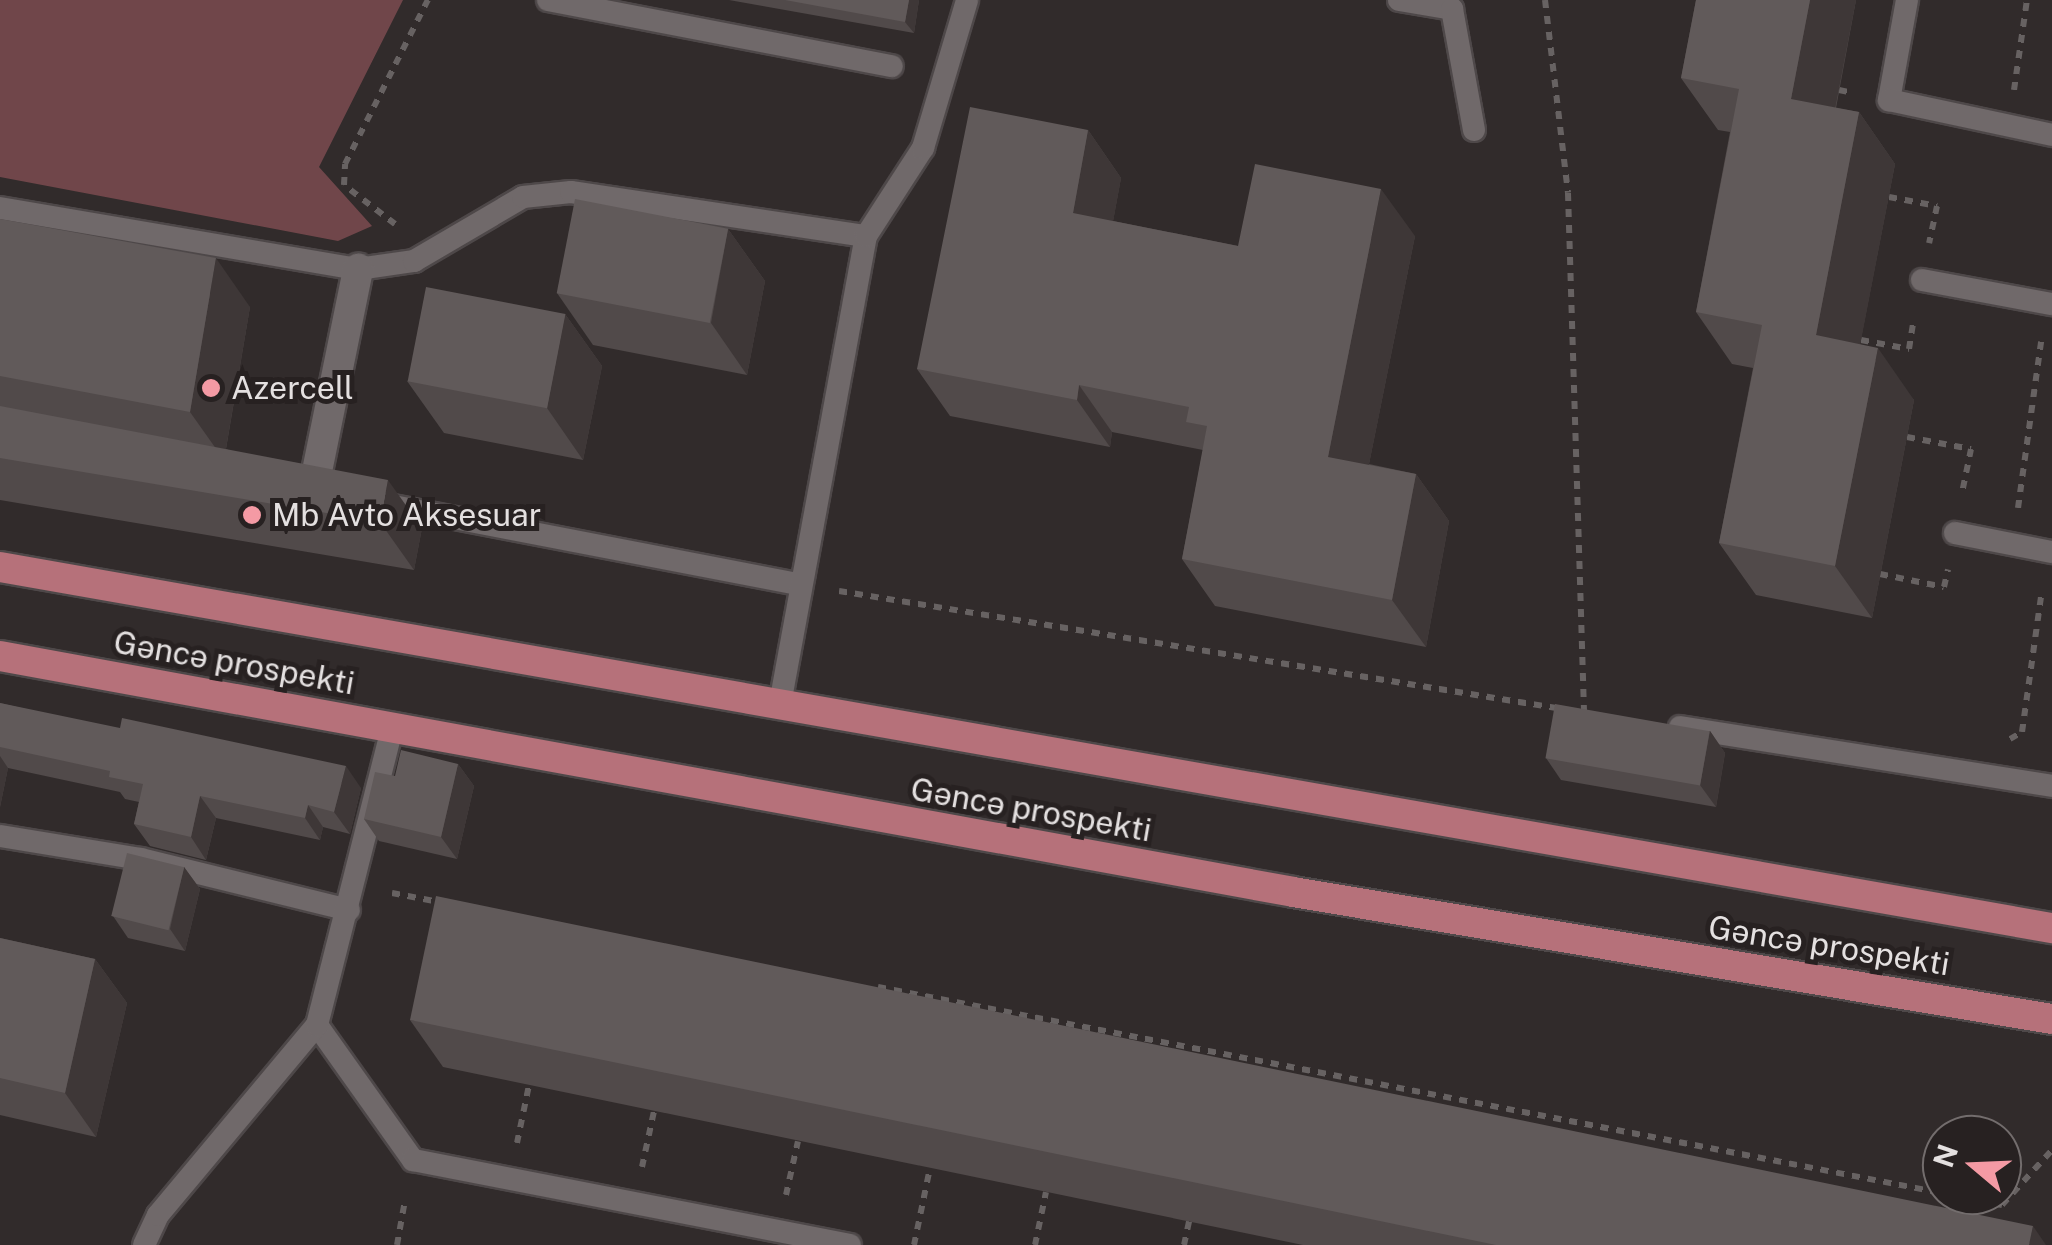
<!DOCTYPE html>
<html>
<head>
<meta charset="utf-8">
<style>
	body { margin:0 }
	#map { position:relative; width:2052px; height:1245px; overflow:hidden; background:#312b2b; font-family:"Public Sans",sans-serif }
	div>[style] { position:absolute }
	[style*='--x'] { left:calc(var(--x)*1px); top:calc(var(--y)*1px); width:calc(var(--w)*1px); rotate:calc(var(--a)*1deg) }
	.green>* { inset:0; background:#70464a }
	.path>* { height:6px; margin-top:-3px; transform-origin:0; background:repeating-linear-gradient(90deg,#676262 0 8px,transparent 0 16px) }
	.roads { filter:drop-shadow(2px 0 #4e4849) drop-shadow(-2px 0 #4e4849) drop-shadow(0 2px #4e4849) drop-shadow(0 -2px #4e4849) }
	.service>* { height:22px; margin:-11px; padding:0 11px; transform-origin:11px; border-radius:11px; background:#70696a }
	.minor>* { height:30px; margin:-15px; padding:0 15px; transform-origin:15px; border-radius:15px; background:#70696a }
	.primary>* { height:30px; margin:-15px; padding:0 15px; transform-origin:15px; border-radius:15px; background:#b6717a }
	.wall>* { inset:0; background:#514a4a }
	.shaded-wall>* { inset:0; background:#3e3737 }
	.building>* { inset:0; background:#615a5a; transform-origin:0 0 }
	.dots>* { width:28px; height:28px; translate:-50% -50%; box-sizing:border-box; border:5px solid #272121; border-radius:50% }
	span { translate:-50% -50%; white-space:nowrap; text-align:center; line-height:1.15; -webkit-text-stroke:10px #272121; paint-order:stroke }
	.poi-label { font-size:32px; color:#e4e0e0 }
	.left { translate:0 -50%; text-align:left }
	.street-label { font-size:32px; color:#e4e0e0 }
	.north { position:absolute; left:1922px; top:1115px; width:100px; height:100px; box-sizing:border-box; background:#272121; border:2px solid #736d6d; border-radius:50%; rotate:289deg; font-size:28px; font-weight:700; line-height:40px; text-align:center; color:#e4e0e0 }
	.north::after { content:''; display:block; margin:auto; width:35px; height:45px; background:#f49aa4; clip-path:polygon(50% 0,100% 100%,50% 72%,0 100%) }
</style>
</head>
<body>
<div id="map">
	<div class="green">
		<i style="clip-path:polygon(0 0,403px 0,319px 167px,372px 226px,338px 241px,0 177px)"></i>
	</div>
	<div class="path">
		<i style="--x:1545;--y:0;--w:194;--a:83.2"></i>
		<i style="--x:1568;--y:193;--w:519;--a:88.23"></i>
		<i style="--x:1839;--y:90;--w:14;--a:12"></i>
		<i style="--x:2014;--y:90;--w:91;--a:-81.8"></i>
		<i style="--x:1889;--y:197;--w:49;--a:10.6"></i>
		<i style="--x:1937;--y:206;--w:38;--a:102"></i>
		<i style="--x:395;--y:224;--w:64;--a:-142.6"></i>
		<i style="--x:344;--y:185;--w:21;--a:-87"></i>
		<i style="--x:345;--y:164;--w:184;--a:-63.2"></i>
		<i style="--x:1861;--y:340;--w:49;--a:10.6"></i>
		<i style="--x:1909;--y:349;--w:30;--a:-81"></i>
		<i style="--x:1907;--y:437;--w:65;--a:10.6"></i>
		<i style="--x:1971;--y:449;--w:45;--a:101.6"></i>
		<i style="--x:2018;--y:508;--w:168;--a:-82.1"></i>
		<i style="--x:1880;--y:574;--w:65;--a:11.5"></i>
		<i style="--x:1944;--y:587;--w:18;--a:-77"></i>
		<i style="--x:839;--y:591;--w:733;--a:9.27"></i>
		<i style="--x:2010;--y:739;--w:14;--a:-30"></i>
		<i style="--x:2022;--y:732;--w:143;--a:-82"></i>
		<i style="--x:392;--y:893;--w:48;--a:10.8"></i>
		<i style="--x:878;--y:987;--w:1084;--a:10.96"></i>
		<i style="--x:517;--y:1143;--w:59;--a:-78.3"></i>
		<i style="--x:642;--y:1167;--w:57;--a:-77.9"></i>
		<i style="--x:786;--y:1195;--w:55;--a:-77.5"></i>
		<i style="--x:1951;--y:1195;--w:52;--a:11.1"></i>
		<i style="--x:2002;--y:1205;--w:74;--a:-47.7"></i>
		<i style="--x:397;--y:1245;--w:46;--a:-79.9"></i>
		<i style="--x:914;--y:1245;--w:79;--a:-78.3"></i>
		<i style="--x:1035;--y:1245;--w:54;--a:-78.3"></i>
		<i style="--x:1184;--y:1245;--w:25;--a:-78"></i>
	</div>
	<div class="roads">
		<div class="service">
			<i style="--x:548;--y:0;--w:350;--a:10.9"></i>
			<i style="--x:1399;--y:0;--w:54;--a:9.6"></i>
			<i style="--x:1452;--y:9;--w:123;--a:79.7"></i>
			<i style="--x:1907;--y:0;--w:102;--a:100.2"></i>
			<i style="--x:1889;--y:100;--w:167;--a:12.1"></i>
			<i style="--x:0;--y:208;--w:363;--a:9.7"></i>
			<i style="--x:358;--y:269;--w:57;--a:-8.1"></i>
			<i style="--x:414;--y:261;--w:126;--a:-30.4"></i>
			<i style="--x:523;--y:197;--w:48;--a:-5.9"></i>
			<i style="--x:571;--y:192;--w:298;--a:8.5"></i>
			<i style="--x:1922;--y:280;--w:132;--a:10.5"></i>
			<i style="--x:382;--y:504;--w:424;--a:10.9"></i>
			<i style="--x:1955;--y:533;--w:99;--a:11.1"></i>
			<i style="--x:780;--y:704;--w:476;--a:-79.6"></i>
			<i style="--x:866;--y:236;--w:105;--a:-57.1"></i>
			<i style="--x:923;--y:148;--w:154;--a:-73.4"></i>
			<i style="--x:1680;--y:727;--w:377;--a:9"></i>
			<i style="--x:0;--y:836;--w:143;--a:9.3"></i>
			<i style="--x:141;--y:859;--w:214;--a:13.8"></i>
			<i style="--x:317;--y:1025;--w:166;--a:54.6"></i>
			<i style="--x:413;--y:1160;--w:445;--a:11"></i>
			<i style="--x:144;--y:1245;--w:33;--a:-65"></i>
			<i style="--x:158;--y:1215;--w:248;--a:-50.1"></i>
			<i style="--x:317;--y:1025;--w:306;--a:-75.8"></i>
		</div>
		<div class="minor">
			<i style="--x:313;--y:491;--w:227;--a:-78.5"></i>
		</div>
		<div class="primary">
			<i style="--x:0;--y:567;--w:2084;--a:9.98"></i>
			<i style="--x:0;--y:656;--w:1314;--a:10.34"></i>
			<i style="--x:1293;--y:892;--w:770;--a:9.5"></i>
		</div>
	</div>
	<div class="wall">
		<i style="clip-path:polygon(729px 0,919px 0,914px 33px)"></i>
		<i style="clip-path:polygon(1696px 0,1856px 0,1836px 108px,1859px 112px,1895px 164px,1860px 344px,1914px 400px,1872px 618px,1756px 595px,1719px 543px,1753px 368px,1732px 364px,1696px 312px,1730px 132px,1718px 130px,1681px 78px)"></i>
		<i style="clip-path:polygon(1088px 130px,1121px 178px,1113px 221px,1238px 246px,1415px 236px,1369px 464px,1416px 474px,1449px 521px,1426px 647px,1215px 606px,1182px 559px,1203px 450px,1112px 432px,1110px 447px,950px 416px,917px 369px)"></i>
		<i style="clip-path:polygon(0 219px,250px 307px,226px 449px,422px 528px,414px 570px,0 500px)"></i>
		<i style="clip-path:polygon(728px 229px,765px 281px,747px 375px,593px 345px,557px 293px)"></i>
		<i style="clip-path:polygon(565px 314px,602px 366px,583px 460px,444px 433px,407px 381px)"></i>
		<i style="clip-path:polygon(0 703px,361px 788px,350px 834px,323px 827px,320px 840px,216px 818px,206px 860px,150px 846px,134px 824px,139px 802px,125px 799px,120px 792px,8px 768px,0 807px)"></i>
		<i style="clip-path:polygon(1710px 731px,1725px 753px,1716px 807px,1561px 780px,1546px 758px)"></i>
		<i style="clip-path:polygon(458px 764px,474px 786px,457px 859px,379px 841px,364px 819px,395px 776px)"></i>
		<i style="clip-path:polygon(184px 867px,200px 889px,185px 951px,128px 938px,113px 916px)"></i>
		<i style="clip-path:polygon(0 938px,95px 959px,127px 1003px,96px 1137px,0 1115px)"></i>
		<i style="clip-path:polygon(410px 1020px,2046px 1245px,1303px 1245px,443px 1067px)"></i>
	</div>
	<div class="shaded-wall">
		<i style="clip-path:polygon(909px 0,919px 0,914px 33px,905px 22px)"></i>
		<i style="clip-path:polygon(1810px 0,1856px 0,1827px 151px,1791px 99px)"></i>
		<i style="clip-path:polygon(1859px 112px,1895px 164px,1852px 387px,1816px 335px)"></i>
		<i style="clip-path:polygon(1088px 130px,1121px 178px,1106px 260px,1073px 213px)"></i>
		<i style="clip-path:polygon(1381px 189px,1415px 236px,1361px 504px,1328px 457px)"></i>
		<i style="clip-path:polygon(728px 229px,765px 281px,747px 375px,711px 323px)"></i>
		<i style="clip-path:polygon(216px 258px,250px 307px,224px 460px,190px 412px)"></i>
		<i style="clip-path:polygon(565px 314px,602px 366px,583px 460px,547px 408px)"></i>
		<i style="clip-path:polygon(1878px 348px,1914px 400px,1872px 618px,1835px 566px)"></i>
		<i style="clip-path:polygon(1079px 385px,1112px 432px,1110px 447px,1077px 400px)"></i>
		<i style="clip-path:polygon(1416px 474px,1449px 521px,1426px 647px,1392px 600px)"></i>
		<i style="clip-path:polygon(388px 480px,422px 528px,414px 570px,380px 522px)"></i>
		<i style="clip-path:polygon(1710px 731px,1725px 753px,1716px 807px,1700px 785px)"></i>
		<i style="clip-path:polygon(0 756px,8px 768px,0 807px)"></i>
		<i style="clip-path:polygon(458px 764px,474px 786px,457px 859px,441px 837px)"></i>
		<i style="clip-path:polygon(346px 766px,361px 788px,350px 834px,334px 812px)"></i>
		<i style="clip-path:polygon(200px 796px,216px 818px,206px 860px,191px 837px)"></i>
		<i style="clip-path:polygon(308px 805px,323px 827px,320px 840px,305px 818px)"></i>
		<i style="clip-path:polygon(184px 867px,200px 889px,185px 951px,170px 929px)"></i>
		<i style="clip-path:polygon(95px 959px,127px 1003px,96px 1137px,65px 1093px)"></i>
		<i style="clip-path:polygon(2033px 1226px,2046px 1245px,2029px 1245px)"></i>
	</div>
	<div class="building">
		<i style="clip-path:polygon(785px 0,909px 0,905px 22px)"></i>
		<i style="clip-path:polygon(1696px 0,1810px 0,1791px 99px,1859px 112px,1816px 335px,1878px 348px,1835px 566px,1719px 543px,1762px 325px,1696px 312px,1739px 89px,1681px 78px)"></i>
		<i style="clip-path:polygon(970px 107px,1088px 130px,1073px 213px,1238px 246px,1255px 164px,1381px 189px,1328px 457px,1416px 474px,1392px 600px,1182px 559px,1207px 426px,1186px 422px,1189px 407px,1079px 385px,1077px 400px,917px 369px)"></i>
		<i style="left:575px;top:199px;width:156px;height:96px;rotate:11deg"></i>
		<i style="clip-path:polygon(0 219px,216px 258px,190px 412px,0 376px)"></i>
		<i style="left:426px;top:287px;width:142px;height:96px;rotate:11deg"></i>
		<i style="clip-path:polygon(0 406px,388px 480px,380px 522px,0 458px)"></i>
		<i style="clip-path:polygon(0 703px,120px 728px,122px 718px,346px 766px,334px 812px,308px 805px,305px 818px,200px 796px,191px 837px,134px 824px,143px 784px,109px 777px,110px 771px,0 747px)"></i>
		<i style="left:1555px;top:704px;width:157px;height:55px;rotate:10deg"></i>
		<i style="clip-path:polygon(401px 750px,458px 764px,441px 837px,364px 819px,375px 772px,395px 776px)"></i>
		<i style="left:127px;top:853px;width:59px;height:65px;rotate:14deg"></i>
		<i style="clip-path:polygon(436px 896px,2033px 1226px,2029px 1245px,1496px 1245px,410px 1020px)"></i>
		<i style="clip-path:polygon(0 938px,95px 959px,65px 1093px,0 1078px)"></i>
	</div>
	<div class="dots">
		<i style="left:211px;top:388px;background:#f49aa4"></i>
		<i style="left:252px;top:515px;background:#f49aa4"></i>
	</div>
	<div class="poi-label">
		<span class="left" style="left:231px;top:388px">Azercell</span>
		<span class="left" style="left:272px;top:515px">Mb Avto Aksesuar</span>
	</div>
	<div class="street-label">
		<span style="left:234px;top:663px;rotate:10deg">Gəncə prospekti</span>
		<span style="left:1031px;top:810px;rotate:10deg">Gəncə prospekti</span>
		<span style="left:1829px;top:946px;rotate:9deg">Gəncə prospekti</span>
	</div>
	<div class="north">N</div>
</div>
</body>
</html>
